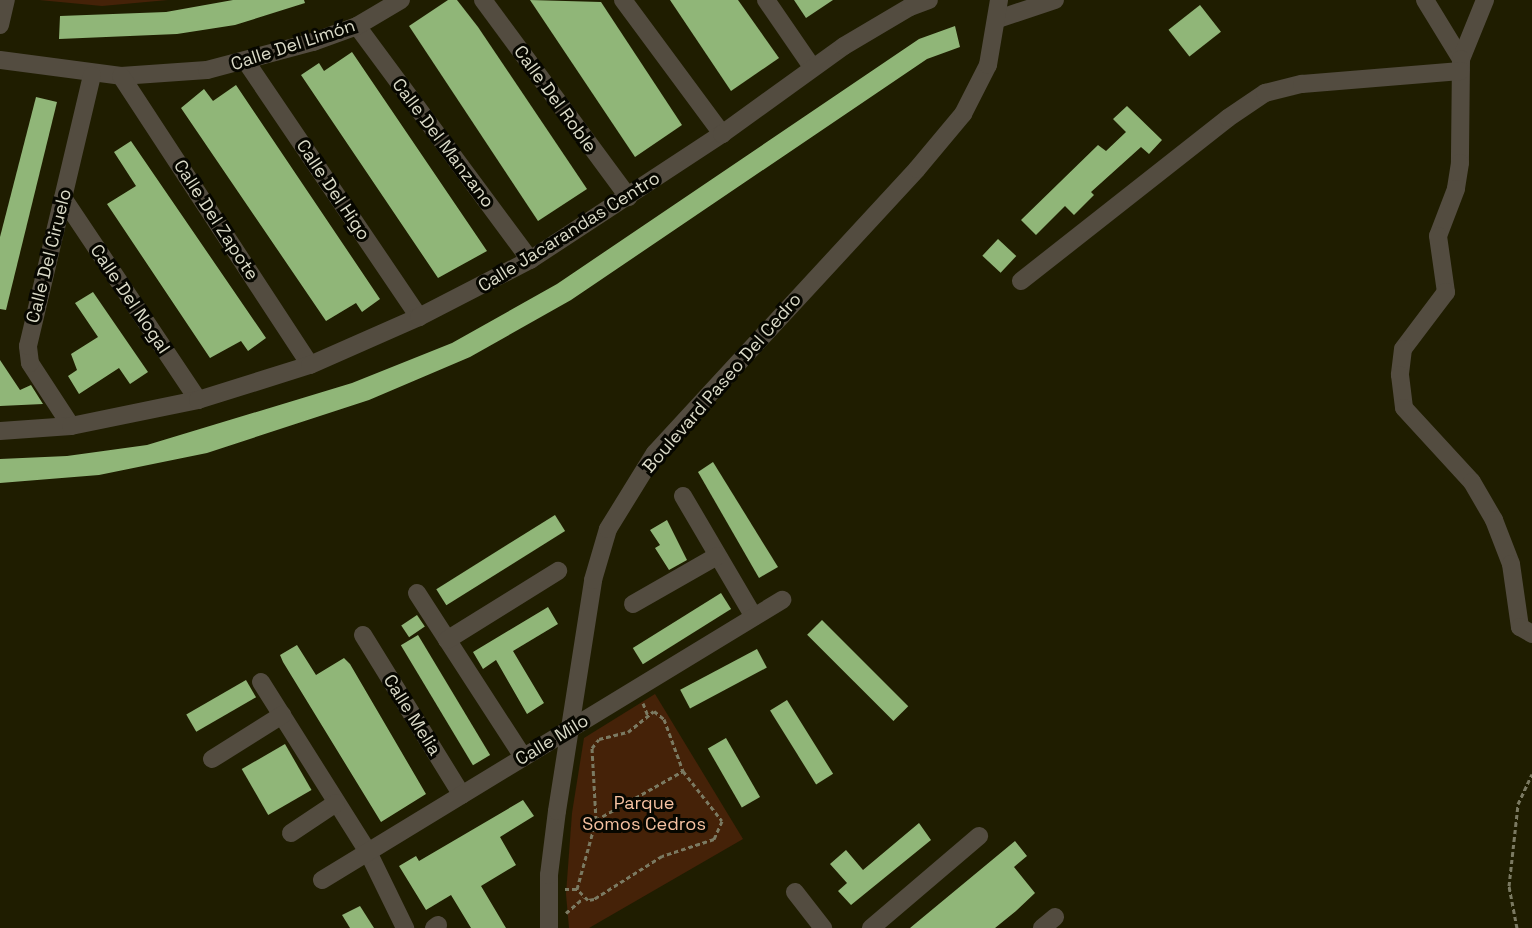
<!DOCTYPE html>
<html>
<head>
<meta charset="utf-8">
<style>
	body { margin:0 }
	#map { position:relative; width:1532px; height:928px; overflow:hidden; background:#1f1d00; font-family:"Space Grotesk",sans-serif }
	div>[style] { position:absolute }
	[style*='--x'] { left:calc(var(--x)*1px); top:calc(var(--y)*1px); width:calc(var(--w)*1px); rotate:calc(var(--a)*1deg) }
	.green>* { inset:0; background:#452208 }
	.building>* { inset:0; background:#90b678; transform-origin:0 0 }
	.path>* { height:3px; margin-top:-1.5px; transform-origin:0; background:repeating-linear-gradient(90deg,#7b7a62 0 4.5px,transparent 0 7.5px) }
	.minor>* { height:18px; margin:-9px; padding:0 9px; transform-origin:9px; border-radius:9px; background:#534c40 }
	span { translate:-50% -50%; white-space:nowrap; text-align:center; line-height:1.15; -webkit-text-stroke:6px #070700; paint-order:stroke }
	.street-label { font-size:18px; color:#dbdbc8 }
	.park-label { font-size:18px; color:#f7c2a1 }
</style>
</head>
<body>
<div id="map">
	<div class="green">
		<i style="clip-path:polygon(39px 0,168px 0,102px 6px)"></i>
		<i style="clip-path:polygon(655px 694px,743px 839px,589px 928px,569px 928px,566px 894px,572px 813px,584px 738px)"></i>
	</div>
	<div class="building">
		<i style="clip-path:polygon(233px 0,304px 0,305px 3px,235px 25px,177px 34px,59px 39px,60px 16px,166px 12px)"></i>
		<i style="clip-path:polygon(448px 0,457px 0,478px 27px,587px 189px,538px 221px,409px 26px)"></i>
		<i style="clip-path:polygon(530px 0,601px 2px,682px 125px,635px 157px)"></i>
		<i style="clip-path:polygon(670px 0,738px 0,779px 58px,731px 91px)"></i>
		<i style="clip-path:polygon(794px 0,833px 0,806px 18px)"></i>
		<i style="left:1200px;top:5px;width:34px;height:40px;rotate:52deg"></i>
		<i style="clip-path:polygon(955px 26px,960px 47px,927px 59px,571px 300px,470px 357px,369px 400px,207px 453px,99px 475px,0 483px,0 459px,67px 456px,147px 445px,352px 383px,452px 343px,557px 284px,919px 39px)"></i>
		<i style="clip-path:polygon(352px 52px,487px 251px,438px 278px,301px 75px,319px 63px,324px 71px)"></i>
		<i style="clip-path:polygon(236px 85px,380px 299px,362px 312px,356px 303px,326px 321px,181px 108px,204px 89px,213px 101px)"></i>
		<i style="clip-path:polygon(36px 97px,57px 102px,6px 310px,0 309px,0 237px)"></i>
		<i style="clip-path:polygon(1127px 106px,1162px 140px,1149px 154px,1141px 147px,1091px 192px,1094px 195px,1074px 215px,1065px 206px,1036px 235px,1021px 220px,1098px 145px,1106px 151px,1126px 132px,1113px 119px)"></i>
		<i style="clip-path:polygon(131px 141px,266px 338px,248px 351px,241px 341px,210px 358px,107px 204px,136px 186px,114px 152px)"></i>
		<i style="left:998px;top:239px;width:25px;height:23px;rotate:43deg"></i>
		<i style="clip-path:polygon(93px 292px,148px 372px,130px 384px,119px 368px,79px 394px,68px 376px,77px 370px,71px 354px,98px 337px,75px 303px)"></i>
		<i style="clip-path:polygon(0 360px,20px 390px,31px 385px,43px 404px,0 406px)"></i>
		<i style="clip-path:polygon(713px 462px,778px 567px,759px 578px,698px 472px)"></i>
		<i style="left:555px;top:515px;width:19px;height:140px;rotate:58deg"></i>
		<i style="clip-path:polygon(667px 520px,687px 560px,669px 570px,655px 548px,660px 545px,650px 530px)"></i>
		<i style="left:721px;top:593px;width:19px;height:104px;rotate:58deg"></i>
		<i style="clip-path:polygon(548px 607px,558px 624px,513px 651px,544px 703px,527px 714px,496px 660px,483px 669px,473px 652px)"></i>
		<i style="left:417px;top:615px;width:14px;height:19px;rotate:56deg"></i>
		<i style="left:822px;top:620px;width:122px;height:21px;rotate:45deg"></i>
		<i style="left:418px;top:635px;width:140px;height:20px;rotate:59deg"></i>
		<i style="clip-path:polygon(297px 645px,316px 675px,344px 658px,350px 664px,426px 794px,381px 822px,283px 662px,280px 655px)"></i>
		<i style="left:757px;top:649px;width:21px;height:87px;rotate:62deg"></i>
		<i style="left:246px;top:680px;width:20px;height:69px;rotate:60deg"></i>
		<i style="left:787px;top:700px;width:87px;height:20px;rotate:58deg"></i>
		<i style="left:726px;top:738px;width:68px;height:21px;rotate:60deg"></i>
		<i style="left:285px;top:744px;width:53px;height:50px;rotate:60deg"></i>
		<i style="clip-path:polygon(523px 800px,534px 816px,500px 837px,516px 865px,481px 886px,506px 928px,471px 928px,451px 895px,426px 910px,399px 866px,416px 856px,419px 861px)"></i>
		<i style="clip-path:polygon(919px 823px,931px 840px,851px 905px,838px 891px,847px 883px,830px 864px,846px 850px,863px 870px)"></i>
		<i style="clip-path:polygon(1015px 841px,1027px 856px,1014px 867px,1035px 893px,1016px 911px,995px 928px,910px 928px)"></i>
		<i style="clip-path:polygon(360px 906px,374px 928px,350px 928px,342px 915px)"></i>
	</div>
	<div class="path">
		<i style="--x:643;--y:703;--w:14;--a:69"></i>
		<i style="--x:596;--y:820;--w:72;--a:-93.2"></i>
		<i style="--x:592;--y:748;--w:11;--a:-52"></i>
		<i style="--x:599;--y:739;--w:30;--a:-14"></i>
		<i style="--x:628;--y:732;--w:33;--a:-39"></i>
		<i style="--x:654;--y:711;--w:13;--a:39"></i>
		<i style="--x:664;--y:719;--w:55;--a:69.9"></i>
		<i style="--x:683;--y:771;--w:63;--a:52"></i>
		<i style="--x:722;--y:821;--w:20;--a:114"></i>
		<i style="--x:714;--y:839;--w:55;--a:161.9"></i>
		<i style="--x:662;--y:856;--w:80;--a:147.7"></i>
		<i style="--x:594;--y:899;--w:6;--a:171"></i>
		<i style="--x:588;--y:900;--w:16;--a:-135"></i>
		<i style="--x:577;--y:889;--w:72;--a:-74.6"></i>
		<i style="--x:596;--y:820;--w:100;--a:-29.4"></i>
		<i style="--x:565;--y:889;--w:12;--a:0"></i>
		<i style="--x:566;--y:913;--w:23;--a:-41"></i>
		<i style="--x:1517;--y:928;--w:43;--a:-100.8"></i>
		<i style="--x:1509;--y:886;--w:82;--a:-83.7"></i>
		<i style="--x:1518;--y:804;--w:33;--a:-65"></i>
	</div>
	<div class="minor">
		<i style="--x:483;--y:0;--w:245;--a:53.6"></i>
		<i style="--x:623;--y:0;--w:167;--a:53.5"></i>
		<i style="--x:766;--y:0;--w:81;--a:55.5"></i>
		<i style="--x:1425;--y:0;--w:69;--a:58.6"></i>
		<i style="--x:1485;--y:0;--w:64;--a:112.1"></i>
		<i style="--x:1461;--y:59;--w:104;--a:90.6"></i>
		<i style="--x:1460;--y:163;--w:26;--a:99"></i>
		<i style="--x:1456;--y:189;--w:50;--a:111"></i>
		<i style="--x:1438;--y:236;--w:57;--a:81.9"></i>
		<i style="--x:1446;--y:292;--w:71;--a:127"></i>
		<i style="--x:1403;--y:349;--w:26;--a:97"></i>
		<i style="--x:1400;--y:375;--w:33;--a:83"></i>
		<i style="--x:1404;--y:408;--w:100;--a:47.4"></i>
		<i style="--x:1472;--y:482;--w:44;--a:59.9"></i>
		<i style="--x:1494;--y:520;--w:47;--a:68.9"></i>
		<i style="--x:1511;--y:564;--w:64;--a:81.9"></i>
		<i style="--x:1520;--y:627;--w:14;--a:30"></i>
		<i style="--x:998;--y:19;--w:60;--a:-18.4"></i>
		<i style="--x:0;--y:25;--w:26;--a:-77"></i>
		<i style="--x:357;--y:26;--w:291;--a:53.5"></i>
		<i style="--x:0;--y:60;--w:122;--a:7.5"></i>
		<i style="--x:121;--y:76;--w:86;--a:-4"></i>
		<i style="--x:207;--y:70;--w:110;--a:-14.8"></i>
		<i style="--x:313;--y:42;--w:47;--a:-20"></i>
		<i style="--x:357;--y:26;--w:51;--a:-30.6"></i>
		<i style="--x:247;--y:63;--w:307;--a:55.9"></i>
		<i style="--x:121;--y:76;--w:345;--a:56.8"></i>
		<i style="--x:63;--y:198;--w:243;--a:56.2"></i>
		<i style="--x:1021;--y:281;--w:263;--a:-38.2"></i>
		<i style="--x:1228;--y:118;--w:45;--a:-34"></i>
		<i style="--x:1265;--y:93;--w:38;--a:-14"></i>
		<i style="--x:1302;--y:84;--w:159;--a:-4.7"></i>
		<i style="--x:71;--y:426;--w:75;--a:-123.1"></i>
		<i style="--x:30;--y:363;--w:17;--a:-97"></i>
		<i style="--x:28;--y:346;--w:278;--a:-76.7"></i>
		<i style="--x:0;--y:431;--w:71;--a:-4"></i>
		<i style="--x:71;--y:426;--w:130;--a:-11.6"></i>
		<i style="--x:198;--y:400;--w:117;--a:-17.4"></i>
		<i style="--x:310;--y:365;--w:119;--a:-23.8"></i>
		<i style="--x:419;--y:317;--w:125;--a:-27.2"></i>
		<i style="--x:530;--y:260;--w:230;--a:-33.3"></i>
		<i style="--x:722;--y:134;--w:150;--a:-35.8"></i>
		<i style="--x:844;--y:46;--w:77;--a:-30.6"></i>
		<i style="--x:910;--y:7;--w:20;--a:-20"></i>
		<i style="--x:683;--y:496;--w:140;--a:59.6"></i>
		<i style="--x:417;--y:593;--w:195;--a:57.1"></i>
		<i style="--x:633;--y:604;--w:97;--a:-29.7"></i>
		<i style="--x:363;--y:635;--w:188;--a:58.3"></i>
		<i style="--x:447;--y:640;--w:131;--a:-31.9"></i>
		<i style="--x:261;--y:682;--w:201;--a:57.8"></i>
		<i style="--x:368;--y:852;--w:85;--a:64"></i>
		<i style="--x:212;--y:759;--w:83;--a:-32.2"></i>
		<i style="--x:291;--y:833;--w:54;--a:-33.7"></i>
		<i style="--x:322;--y:880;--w:539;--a:-31.33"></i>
		<i style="--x:795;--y:892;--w:46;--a:52.1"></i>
		<i style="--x:434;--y:928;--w:5;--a:-37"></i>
		<i style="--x:549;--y:928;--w:53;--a:-90"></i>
		<i style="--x:549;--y:875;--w:64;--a:-82.9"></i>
		<i style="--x:557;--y:811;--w:234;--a:-81.1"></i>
		<i style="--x:593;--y:580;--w:53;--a:-73.6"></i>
		<i style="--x:608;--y:529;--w:89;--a:-58.3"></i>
		<i style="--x:655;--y:453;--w:386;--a:-47.3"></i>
		<i style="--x:917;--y:169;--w:72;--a:-50.1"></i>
		<i style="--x:963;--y:114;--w:55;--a:-63"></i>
		<i style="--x:988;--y:65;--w:66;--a:-80.4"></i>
		<i style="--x:871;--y:928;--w:142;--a:-40.4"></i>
		<i style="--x:1042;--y:928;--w:17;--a:-40"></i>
	</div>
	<div class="street-label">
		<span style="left:293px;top:45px;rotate:-18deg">Calle Del Limón</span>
		<span style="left:555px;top:99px;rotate:54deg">Calle Del Roble</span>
		<span style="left:443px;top:143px;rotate:53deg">Calle Del Manzano</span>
		<span style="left:333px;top:190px;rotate:56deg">Calle Del Higo</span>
		<span style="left:216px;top:220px;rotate:57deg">Calle Del Zapote</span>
		<span style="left:569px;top:232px;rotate:-32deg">Calle Jacarandas Centro</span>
		<span style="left:49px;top:256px;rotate:-76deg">Calle Del Ciruelo</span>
		<span style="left:130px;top:299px;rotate:56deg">Calle Del Nogal</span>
		<span style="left:722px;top:383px;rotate:-49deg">Boulevard Paseo Del Cedro</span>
		<span style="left:412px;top:715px;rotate:58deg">Calle Melia</span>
		<span style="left:552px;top:740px;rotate:-31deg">Calle Milo</span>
	</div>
	<div class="park-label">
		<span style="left:644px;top:814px">Parque<br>Somos Cedros</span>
	</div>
</div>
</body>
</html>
